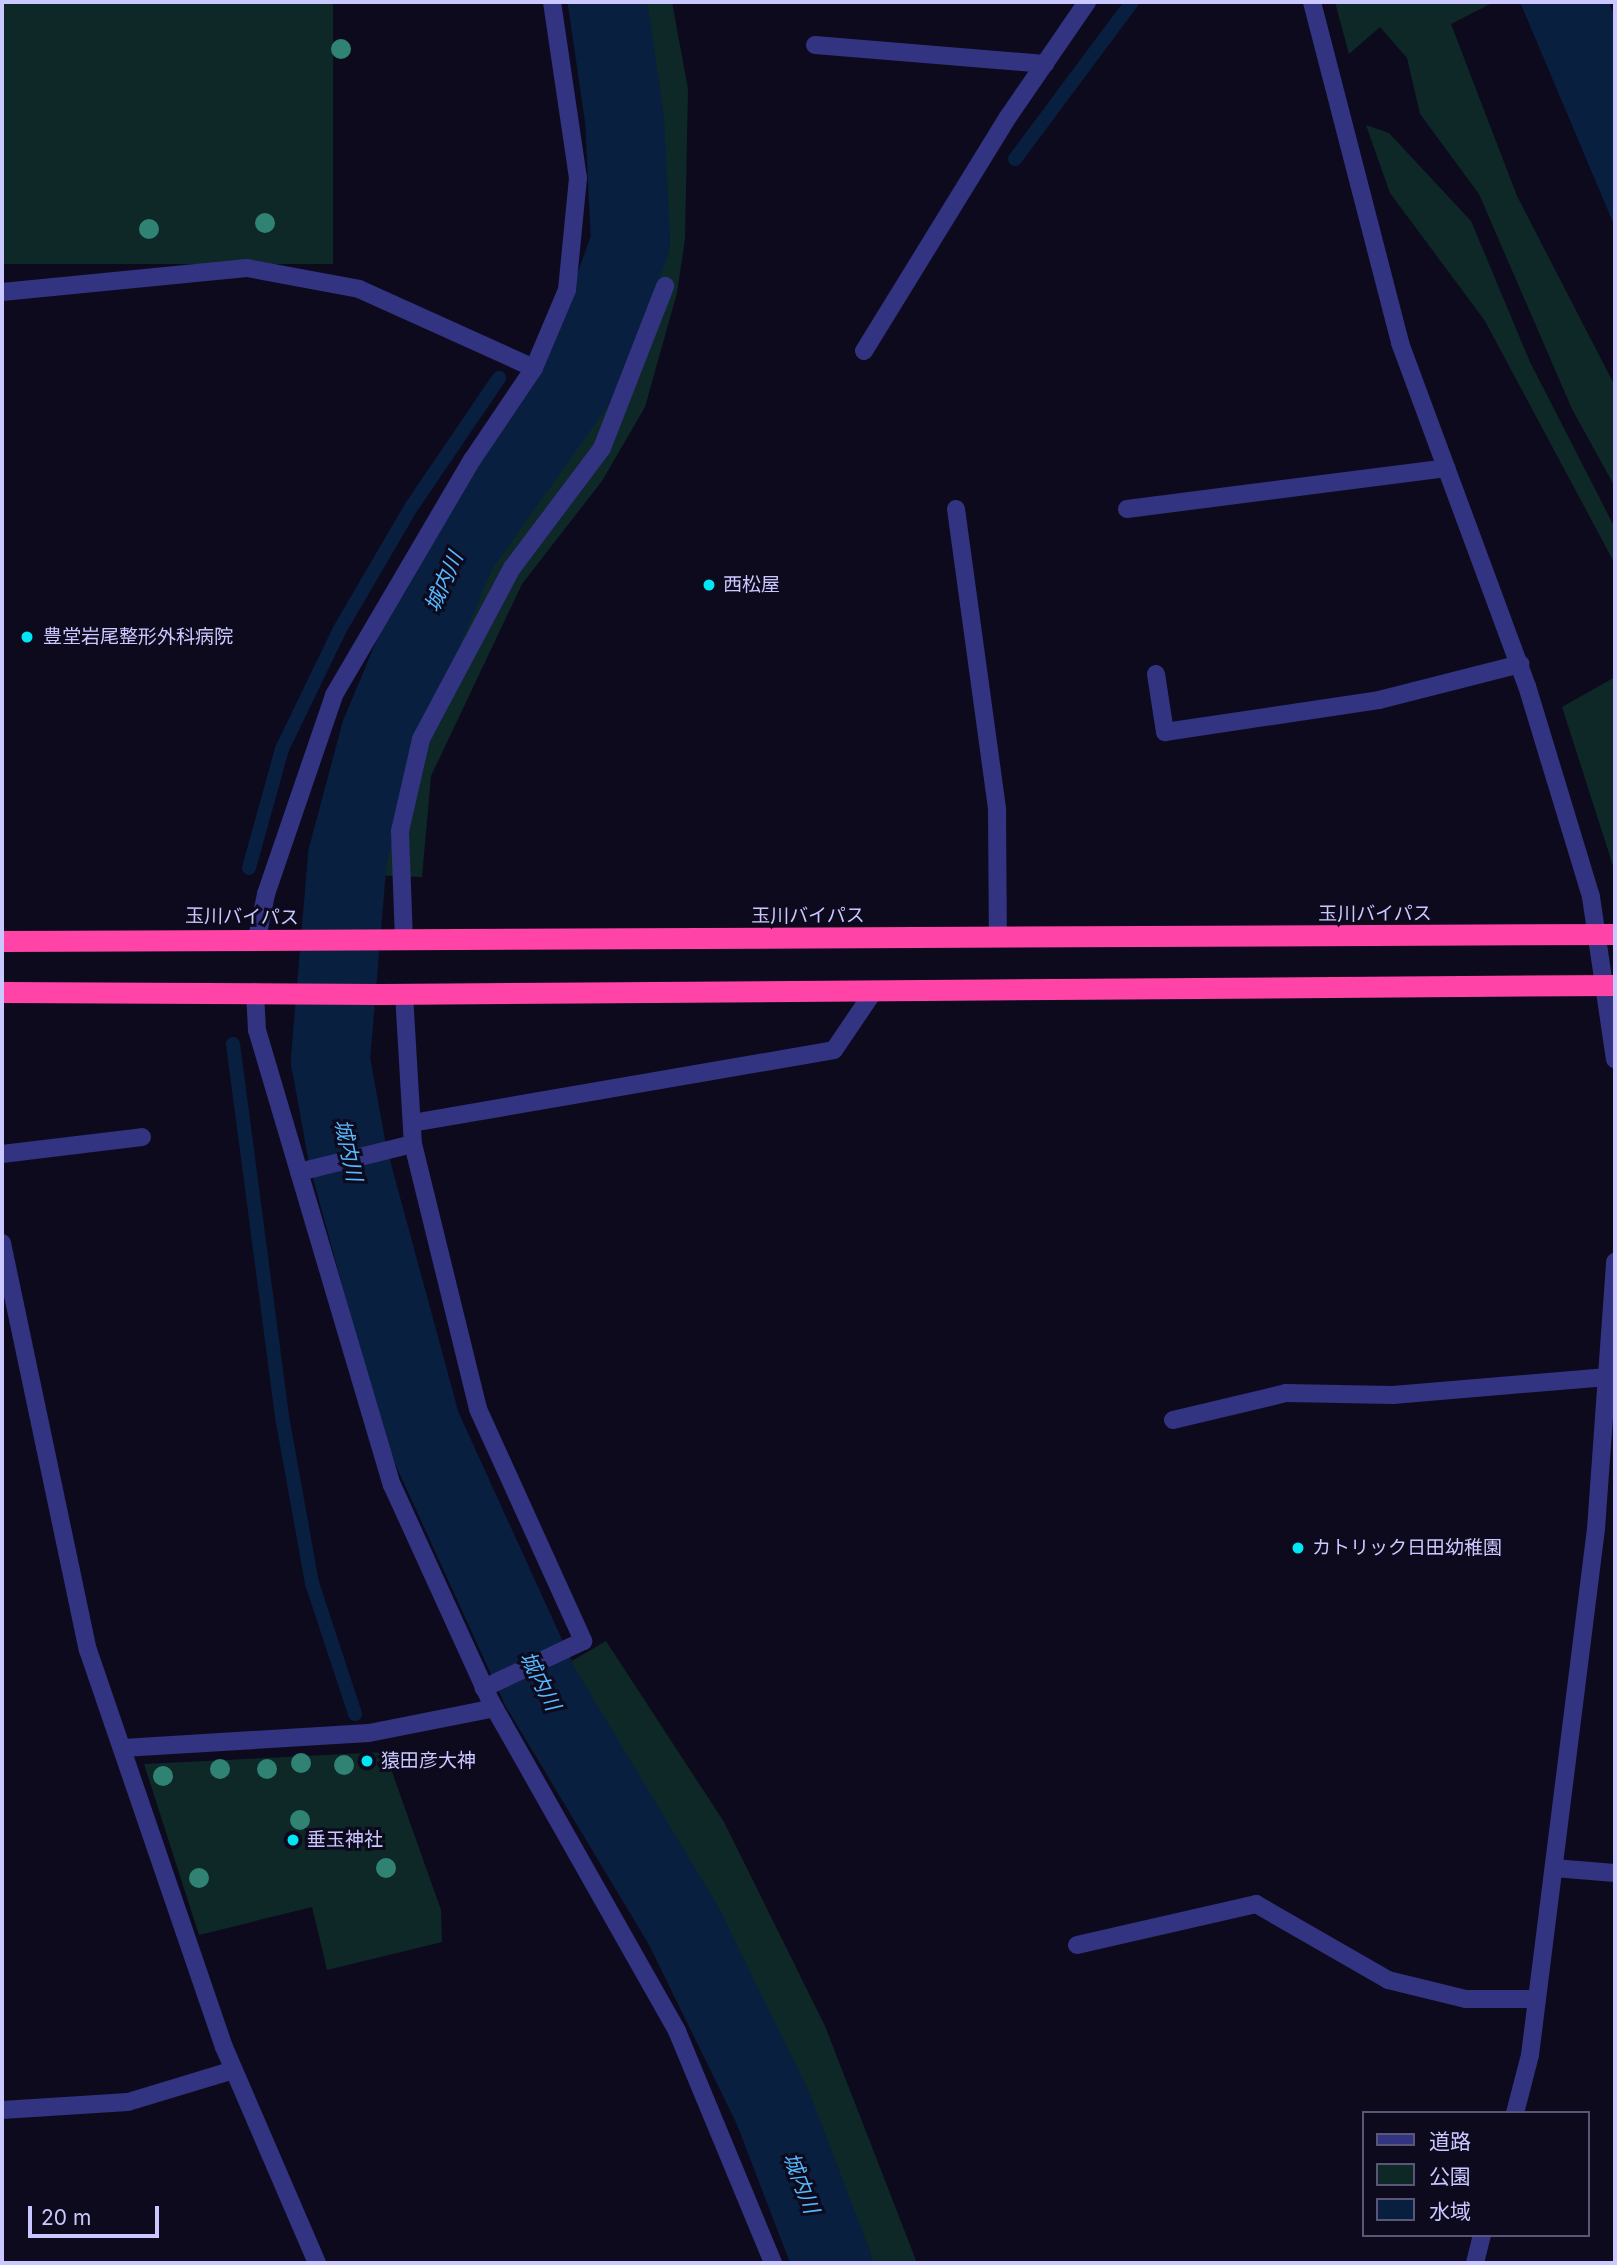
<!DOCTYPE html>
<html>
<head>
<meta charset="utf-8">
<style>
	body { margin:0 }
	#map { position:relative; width:1617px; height:2265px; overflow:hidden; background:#0d0a1e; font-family:Inter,"Noto Sans JP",sans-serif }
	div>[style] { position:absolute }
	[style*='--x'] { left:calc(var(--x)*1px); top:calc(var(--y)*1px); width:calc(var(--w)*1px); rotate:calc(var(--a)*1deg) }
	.green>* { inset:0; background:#0d2826; transform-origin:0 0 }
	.water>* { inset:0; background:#081f40 }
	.stream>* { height:14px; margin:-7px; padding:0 7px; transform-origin:7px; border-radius:7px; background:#081f40 }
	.river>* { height:79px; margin:-39.5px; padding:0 39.5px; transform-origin:39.5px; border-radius:39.5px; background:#081f40 }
	.minor>* { height:18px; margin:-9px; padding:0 9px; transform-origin:9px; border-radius:9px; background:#323381 }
	.highway>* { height:21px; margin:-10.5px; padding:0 10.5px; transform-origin:10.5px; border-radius:10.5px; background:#ff43a7 }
	.trees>* { width:20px; height:20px; margin:-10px; border-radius:50%; background:#308373 }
	.dots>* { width:19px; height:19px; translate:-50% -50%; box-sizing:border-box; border:4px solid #0d0a1e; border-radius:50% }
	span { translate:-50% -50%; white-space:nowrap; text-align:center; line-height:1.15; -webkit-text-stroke:6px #0d0a1e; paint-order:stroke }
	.poi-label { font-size:19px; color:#cbc8ff }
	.left { translate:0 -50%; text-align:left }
	.street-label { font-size:19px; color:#cbc8ff }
	.water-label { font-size:21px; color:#56baff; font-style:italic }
	.frame { position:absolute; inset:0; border:4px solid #cbc8ff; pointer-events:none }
	.legend { position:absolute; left:1362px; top:2111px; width:228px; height:126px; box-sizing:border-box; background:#0d0a1e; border:2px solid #595678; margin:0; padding:9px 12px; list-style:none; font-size:21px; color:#cbc8ff }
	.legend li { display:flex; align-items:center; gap:14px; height:35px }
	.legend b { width:35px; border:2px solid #595678 }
	.scale { position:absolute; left:28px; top:2206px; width:131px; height:32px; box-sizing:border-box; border:4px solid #cbc8ff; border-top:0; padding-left:9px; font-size:21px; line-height:24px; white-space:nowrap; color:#cbc8ff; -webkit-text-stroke:5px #0d0a1e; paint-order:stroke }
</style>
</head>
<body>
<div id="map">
	<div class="green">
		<i style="left:2px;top:2px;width:331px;height:262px"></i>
		<i style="clip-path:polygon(627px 2px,672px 2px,688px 89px,685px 239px,677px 293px,645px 407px,602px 481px,522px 584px,431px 776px,422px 877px,367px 875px,406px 729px,484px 551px,578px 437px,638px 268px,643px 134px)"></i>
		<i style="clip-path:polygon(1335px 2px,1494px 2px,1451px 24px,1517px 196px,1615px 386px,1615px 487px,1572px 409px,1479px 194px,1420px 114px,1407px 58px,1380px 27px,1349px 54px)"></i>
		<i style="clip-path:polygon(1366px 125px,1389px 133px,1471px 221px,1530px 362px,1615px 528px,1615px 564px,1485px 321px,1390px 193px)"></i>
		<i style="clip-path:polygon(1615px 677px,1615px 872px,1562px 707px)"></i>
		<i style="clip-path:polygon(606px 1641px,724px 1822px,825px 2026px,917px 2263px,857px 2263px,795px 2109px,679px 1867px,565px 1665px)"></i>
		<i style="clip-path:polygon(385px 1752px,441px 1910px,442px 1942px,327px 1970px,312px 1907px,199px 1935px,144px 1764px)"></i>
	</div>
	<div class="water">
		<i style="clip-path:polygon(1520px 2px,1609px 2px,1615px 18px,1615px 227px)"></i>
	</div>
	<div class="stream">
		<i style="--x:1015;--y:159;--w:196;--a:-53.3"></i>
		<i style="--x:249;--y:868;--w:123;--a:-74.5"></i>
		<i style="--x:282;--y:749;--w:133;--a:-64.2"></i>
		<i style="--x:340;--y:629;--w:143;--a:-59.7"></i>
		<i style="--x:412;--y:506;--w:155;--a:-55.8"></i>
		<i style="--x:233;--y:1044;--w:381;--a:82.5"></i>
		<i style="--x:283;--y:1422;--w:164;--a:79.8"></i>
		<i style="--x:312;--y:1583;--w:138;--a:71.8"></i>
	</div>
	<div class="river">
		<i style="--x:607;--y:2;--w:117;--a:81.7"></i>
		<i style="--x:624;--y:118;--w:124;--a:87.2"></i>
		<i style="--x:630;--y:242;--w:136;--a:109.8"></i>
		<i style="--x:584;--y:370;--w:219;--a:125.4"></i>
		<i style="--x:457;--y:549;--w:199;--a:112.7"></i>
		<i style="--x:380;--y:733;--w:127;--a:105"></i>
		<i style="--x:347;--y:856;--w:205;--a:94.8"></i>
		<i style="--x:330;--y:1060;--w:96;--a:79.7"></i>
		<i style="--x:347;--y:1154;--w:282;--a:74.8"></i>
		<i style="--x:421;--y:1426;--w:287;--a:65.5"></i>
		<i style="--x:540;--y:1687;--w:280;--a:59"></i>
		<i style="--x:684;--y:1927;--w:203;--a:63.9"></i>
		<i style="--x:773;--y:2109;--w:165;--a:69"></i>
	</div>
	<div class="minor">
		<i style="--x:1312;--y:2;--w:352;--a:75.5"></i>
		<i style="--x:1400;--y:343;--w:366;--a:69.7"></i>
		<i style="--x:1527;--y:686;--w:220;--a:73.1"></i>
		<i style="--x:1591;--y:897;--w:164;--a:81.6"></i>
		<i style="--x:815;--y:45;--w:231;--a:4.7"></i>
		<i style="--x:2;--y:292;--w:246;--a:-5.6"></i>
		<i style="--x:247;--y:268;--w:114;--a:10.6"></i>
		<i style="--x:359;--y:289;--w:192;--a:24.3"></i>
		<i style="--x:534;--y:368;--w:85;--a:-67.1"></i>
		<i style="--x:567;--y:290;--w:113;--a:-84.4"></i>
		<i style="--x:578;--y:178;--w:178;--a:-98.4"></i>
		<i style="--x:864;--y:351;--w:275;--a:-58.4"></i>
		<i style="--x:1008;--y:117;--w:140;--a:-55.5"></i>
		<i style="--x:956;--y:509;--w:304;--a:82.2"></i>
		<i style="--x:997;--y:810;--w:128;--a:89.6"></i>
		<i style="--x:1127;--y:509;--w:322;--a:-7.3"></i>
		<i style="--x:1156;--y:674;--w:59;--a:81.2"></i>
		<i style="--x:1165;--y:732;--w:216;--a:-8.5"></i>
		<i style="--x:1379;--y:700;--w:146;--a:-14.3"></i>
		<i style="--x:257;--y:938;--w:45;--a:-78.4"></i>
		<i style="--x:266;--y:894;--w:210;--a:-71.1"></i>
		<i style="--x:334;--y:695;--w:273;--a:-59.6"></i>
		<i style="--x:472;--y:460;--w:111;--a:-56"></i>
		<i style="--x:404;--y:941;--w:110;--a:-92.1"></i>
		<i style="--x:400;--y:831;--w:94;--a:-77.1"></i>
		<i style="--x:421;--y:739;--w:194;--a:-62"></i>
		<i style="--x:512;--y:568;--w:150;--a:-53.1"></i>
		<i style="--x:602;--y:448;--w:174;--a:-68.7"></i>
		<i style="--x:255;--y:992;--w:38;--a:87"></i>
		<i style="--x:257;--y:1030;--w:475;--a:73.5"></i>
		<i style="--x:392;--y:1485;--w:239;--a:65.5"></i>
		<i style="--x:491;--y:1702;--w:378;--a:60.5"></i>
		<i style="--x:677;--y:2031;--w:251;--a:67.5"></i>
		<i style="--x:404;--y:994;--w:150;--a:86.6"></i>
		<i style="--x:413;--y:1144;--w:273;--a:76.2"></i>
		<i style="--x:478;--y:1409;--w:255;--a:65.6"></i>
		<i style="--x:583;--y:1641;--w:110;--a:154.6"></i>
		<i style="--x:412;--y:1123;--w:428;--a:-9.8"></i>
		<i style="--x:834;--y:1050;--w:71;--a:-55.9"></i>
		<i style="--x:2;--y:1154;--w:141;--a:-6.9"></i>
		<i style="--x:299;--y:1172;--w:117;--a:-13.8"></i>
		<i style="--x:2;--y:1243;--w:416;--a:78.1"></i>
		<i style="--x:88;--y:1650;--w:420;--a:71.1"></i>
		<i style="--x:224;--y:2047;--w:235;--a:66.7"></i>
		<i style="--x:1173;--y:1420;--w:116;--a:-13.4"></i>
		<i style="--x:1286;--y:1393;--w:107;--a:1.1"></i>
		<i style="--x:1393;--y:1395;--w:215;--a:-4.8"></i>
		<i style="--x:123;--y:1748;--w:246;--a:-3.5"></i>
		<i style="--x:369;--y:1733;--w:128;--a:-11.2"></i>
		<i style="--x:1554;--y:1868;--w:61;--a:4.7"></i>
		<i style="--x:1077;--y:1945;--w:184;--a:-12.9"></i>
		<i style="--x:1256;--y:1904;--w:152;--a:29.9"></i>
		<i style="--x:1388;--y:1980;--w:80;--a:13.7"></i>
		<i style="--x:1466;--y:1999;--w:71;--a:0"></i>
		<i style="--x:2;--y:2110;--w:126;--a:-3.6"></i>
		<i style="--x:128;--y:2102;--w:110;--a:-16.9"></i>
		<i style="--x:1515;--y:2113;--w:60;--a:-75.5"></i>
		<i style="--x:1530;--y:2055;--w:530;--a:-82.85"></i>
		<i style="--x:1596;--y:1529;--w:268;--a:-85.9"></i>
		<i style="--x:1475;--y:2263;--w:29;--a:-76"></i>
	</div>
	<div class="highway">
		<i style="--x:2;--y:941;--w:1613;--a:-0.25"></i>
		<i style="--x:2;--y:992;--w:378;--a:0.3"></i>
		<i style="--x:380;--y:994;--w:1235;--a:-0.42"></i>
	</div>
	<div class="trees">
		<i style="left:341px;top:49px"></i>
		<i style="left:265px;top:223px"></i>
		<i style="left:149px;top:229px"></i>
		<i style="left:301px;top:1763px"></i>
		<i style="left:344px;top:1765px"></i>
		<i style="left:220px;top:1769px"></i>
		<i style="left:267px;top:1769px"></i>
		<i style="left:163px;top:1776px"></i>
		<i style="left:300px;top:1820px"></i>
		<i style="left:386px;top:1868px"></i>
		<i style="left:199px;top:1878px"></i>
	</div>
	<div class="dots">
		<i style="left:709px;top:585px;background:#00e7f3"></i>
		<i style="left:27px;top:637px;background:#00e7f3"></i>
		<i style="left:1298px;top:1548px;background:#00e7f3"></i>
		<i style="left:367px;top:1761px;background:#00e7f3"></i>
		<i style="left:293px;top:1840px;background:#00e7f3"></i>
	</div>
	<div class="poi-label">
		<span class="left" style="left:723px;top:585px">西松屋</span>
		<span class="left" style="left:43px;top:637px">豊堂岩尾整形外科病院</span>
		<span class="left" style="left:1312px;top:1548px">カトリック日田幼稚園</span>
		<span class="left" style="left:381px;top:1761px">猿田彦大神</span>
		<span class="left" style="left:307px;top:1840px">垂玉神社</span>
	</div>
	<div class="street-label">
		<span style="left:1375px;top:914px">玉川バイパス</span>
		<span style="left:808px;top:916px">玉川バイパス</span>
		<span style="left:242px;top:917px;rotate:1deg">玉川バイパス</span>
	</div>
	<div class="water-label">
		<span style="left:444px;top:582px;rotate:-66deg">城内川</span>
		<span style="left:348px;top:1150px;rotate:78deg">城内川</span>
		<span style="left:540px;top:1681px;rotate:63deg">城内川</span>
		<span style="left:801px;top:2183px;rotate:69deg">城内川</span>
	</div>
	<div class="frame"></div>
	<ul class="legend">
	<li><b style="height:9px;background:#323381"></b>道路</li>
	<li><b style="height:19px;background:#0d2826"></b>公園</li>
	<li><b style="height:19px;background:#081f40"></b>水域</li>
	</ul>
	<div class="scale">20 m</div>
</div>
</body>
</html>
